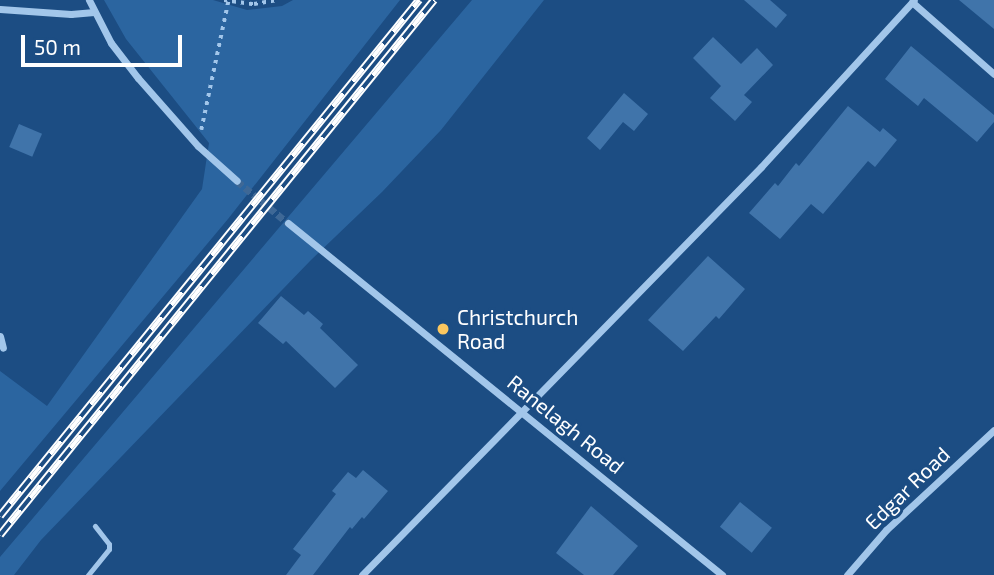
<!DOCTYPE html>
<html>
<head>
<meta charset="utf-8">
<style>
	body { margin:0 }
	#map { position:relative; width:994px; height:575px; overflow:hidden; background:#1c4d83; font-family:"Exo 2",sans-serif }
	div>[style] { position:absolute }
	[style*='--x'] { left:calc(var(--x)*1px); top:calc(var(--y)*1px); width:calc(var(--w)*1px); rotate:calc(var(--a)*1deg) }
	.green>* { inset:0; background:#2b65a0 }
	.building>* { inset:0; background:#4074aa; transform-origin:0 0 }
	.street-tunnel>* { height:7px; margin-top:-3.5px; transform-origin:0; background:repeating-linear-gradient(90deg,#3e6896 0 7px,transparent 0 10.5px) }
	.path>* { height:3.5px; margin-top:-1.75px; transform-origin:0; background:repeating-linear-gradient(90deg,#a2c6ea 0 3.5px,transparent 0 8.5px) }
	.lane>* { height:5px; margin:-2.5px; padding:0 2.5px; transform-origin:2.5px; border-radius:2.5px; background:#a2c6ea }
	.street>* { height:7px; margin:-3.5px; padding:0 3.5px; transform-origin:3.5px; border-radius:3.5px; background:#a2c6ea }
	.rail>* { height:8px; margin-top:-4px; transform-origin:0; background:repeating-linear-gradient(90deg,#1c4d83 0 16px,#fff 0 32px); box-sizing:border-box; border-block:2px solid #fff }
	.dots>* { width:19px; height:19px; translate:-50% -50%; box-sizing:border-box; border:4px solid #1c4d83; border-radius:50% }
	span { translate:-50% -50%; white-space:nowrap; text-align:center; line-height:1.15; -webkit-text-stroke:6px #1c4d83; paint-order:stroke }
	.poi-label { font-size:21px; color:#fff }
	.left { translate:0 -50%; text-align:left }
	.street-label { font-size:21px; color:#fff }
	.scale { position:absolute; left:21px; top:35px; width:161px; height:32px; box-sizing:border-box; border:4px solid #fff; border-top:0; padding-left:9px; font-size:21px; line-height:24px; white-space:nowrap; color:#fff; -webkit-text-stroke:5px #1c4d83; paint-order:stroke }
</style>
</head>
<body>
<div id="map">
	<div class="green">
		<i style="clip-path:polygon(104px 0,213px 0,247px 10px,282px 6px,293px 0,400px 0,228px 219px,0 491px,0 371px,47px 406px,202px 189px,209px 143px,126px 39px)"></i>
		<i style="clip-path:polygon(472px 0,544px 0,441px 130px,382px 192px,311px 260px,41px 540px,14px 575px,0 575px,0 557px)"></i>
	</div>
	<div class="building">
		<i style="clip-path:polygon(744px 0,770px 0,787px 15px,776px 28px)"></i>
		<i style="clip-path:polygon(959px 0,994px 0,994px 29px)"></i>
		<i style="clip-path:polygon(713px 37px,741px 64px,757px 48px,773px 65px,744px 95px,752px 102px,735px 121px,710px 98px,721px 86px,693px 58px)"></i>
		<i style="clip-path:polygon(911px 46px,994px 115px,994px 122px,977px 142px,924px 98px,918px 106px,885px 79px)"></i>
		<i style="clip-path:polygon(624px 93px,648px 114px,634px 131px,623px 122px,600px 150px,587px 138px)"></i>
		<i style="clip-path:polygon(848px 106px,880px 132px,883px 128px,897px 140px,875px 167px,868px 161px,823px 214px,811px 204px,780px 239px,749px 213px,775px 183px,778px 186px,796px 163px,799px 166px)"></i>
		<i style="left:19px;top:124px;width:25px;height:25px;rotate:23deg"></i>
		<i style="clip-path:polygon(708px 256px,745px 289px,719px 319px,716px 316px,683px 351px,648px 320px)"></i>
		<i style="clip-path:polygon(281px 296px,304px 315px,308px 311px,323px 324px,320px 328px,358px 365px,335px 388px,286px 341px,283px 344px,258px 323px)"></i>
		<i style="clip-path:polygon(363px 470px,388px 491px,364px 519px,362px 517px,352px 529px,350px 527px,313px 575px,286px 575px,301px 555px,293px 549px,336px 494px,332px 491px,348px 472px,356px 478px)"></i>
		<i style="left:740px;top:502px;width:41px;height:32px;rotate:39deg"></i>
		<i style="clip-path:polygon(591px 506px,638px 546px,613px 575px,584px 575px,556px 553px)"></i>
	</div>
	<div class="street-tunnel">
		<i style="--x:237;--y:181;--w:66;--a:39.5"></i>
	</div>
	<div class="path">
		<i style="--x:224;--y:0;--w:30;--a:8"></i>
		<i style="--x:254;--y:4;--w:22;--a:-10"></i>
		<i style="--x:201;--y:130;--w:131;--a:-78.1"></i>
	</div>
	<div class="lane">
		<i style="--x:88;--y:575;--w:33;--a:-51"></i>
		<i style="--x:109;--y:549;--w:5;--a:-90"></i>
		<i style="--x:109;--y:544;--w:23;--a:-128"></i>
	</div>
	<div class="street">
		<i style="--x:89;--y:0;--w:48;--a:62.9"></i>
		<i style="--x:111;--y:43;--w:44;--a:52.4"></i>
		<i style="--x:138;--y:78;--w:91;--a:48.6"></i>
		<i style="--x:198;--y:146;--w:52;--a:41.9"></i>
		<i style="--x:912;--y:2;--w:109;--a:41.3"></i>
		<i style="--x:0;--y:9;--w:71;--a:4"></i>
		<i style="--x:71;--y:14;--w:23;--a:-5"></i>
		<i style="--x:288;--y:223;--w:559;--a:39.04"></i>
		<i style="--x:0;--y:336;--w:12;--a:76"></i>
		<i style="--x:362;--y:575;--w:571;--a:-45.64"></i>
		<i style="--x:761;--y:167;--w:226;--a:-47.5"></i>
		<i style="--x:847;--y:575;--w:60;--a:-49.1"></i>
		<i style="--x:886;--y:530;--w:147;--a:-42.8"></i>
	</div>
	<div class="rail">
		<i style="--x:0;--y:516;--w:665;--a:-50.92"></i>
		<i style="--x:0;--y:535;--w:689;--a:-50.95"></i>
	</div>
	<div class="dots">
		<i style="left:443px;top:329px;background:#fbc75f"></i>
	</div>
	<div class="poi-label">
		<span class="left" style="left:457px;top:329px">Christchurch<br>Road</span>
	</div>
	<div class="street-label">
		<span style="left:566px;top:424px;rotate:39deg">Ranelagh Road</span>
		<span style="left:907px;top:488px;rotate:-44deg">Edgar Road</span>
	</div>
	<div class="scale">50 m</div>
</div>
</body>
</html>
